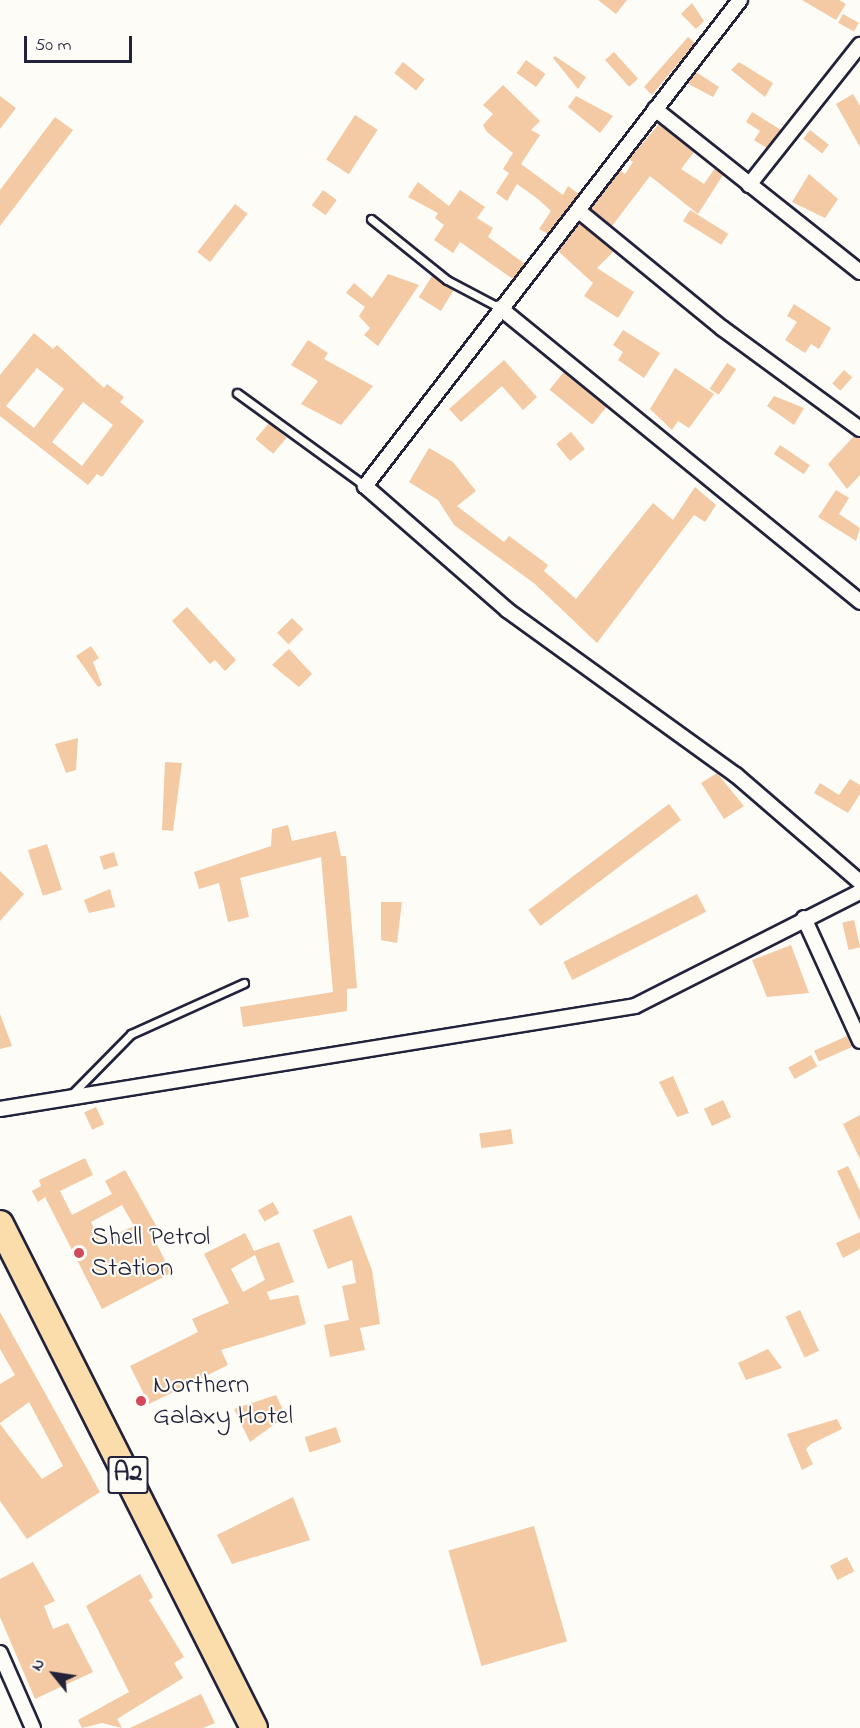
<!DOCTYPE html>
<html>
<head>
<meta charset="utf-8">
<style>
	body { margin:0 }
	#map { position:relative; width:860px; height:1728px; overflow:hidden; background:#fdfcf7; font-family:"Indie Flower",sans-serif }
	div>[style] { position:absolute }
	[style*='--x'] { left:calc(var(--x)*1px); top:calc(var(--y)*1px); width:calc(var(--w)*1px); rotate:calc(var(--a)*1deg) }
	.building>* { inset:0; background:#f3caa3; transform-origin:0 0 }
	.roads { filter:drop-shadow(2px 0 #22223b) drop-shadow(-2px 0 #22223b) drop-shadow(0 2px #22223b) drop-shadow(0 -2px #22223b) }
	.lane>* { height:7px; margin:-3.5px; padding:0 3.5px; transform-origin:3.5px; border-radius:3.5px; background:#fdfcf7 }
	.street>* { height:14px; margin:-7px; padding:0 7px; transform-origin:7px; border-radius:7px; background:#fdfcf7 }
	.highway>* { height:26px; margin:-13px; padding:0 13px; transform-origin:13px; border-radius:13px; background:#faddab }
	.dots>* { width:16px; height:16px; translate:-50% -50%; box-sizing:border-box; border:3px solid #fdfcf7; border-radius:50% }
	span { translate:-50% -50%; white-space:nowrap; text-align:center; line-height:1.15; -webkit-text-stroke:4.5px #fdfcf7; paint-order:stroke }
	.shield-label span { padding:2px 4px; background:#fdfcf7; border:2px solid; border-radius:4px; -webkit-text-stroke-width:0 }
	.shield-label { font-size:26px; color:#22223b; font-weight:700 }
	.poi-label { font-size:27px; color:#22223b }
	.left { translate:0 -50%; text-align:left }
	.north { position:absolute; left:24px; top:1644px; width:60px; height:60px; -webkit-text-stroke:4px #fdfcf7; paint-order:stroke; rotate:300deg; font-size:16px; font-weight:700; line-height:24px; text-align:center; color:#22223b }
	.north::after { content:''; display:block; margin:auto; width:21px; height:27px; background:#22223b; clip-path:polygon(50% 0,100% 100%,50% 72%,0 100%) }
	.scale { position:absolute; left:24px; top:36px; width:108px; height:27px; box-sizing:border-box; border:3px solid #22223b; border-top:0; padding-left:8px; font-size:18px; line-height:21px; white-space:nowrap; color:#22223b; -webkit-text-stroke:4px #fdfcf7; paint-order:stroke }
</style>
</head>
<body>
<div id="map">
	<div class="building">
		<i style="clip-path:polygon(598px 0,627px 0,616px 14px)"></i>
		<i style="clip-path:polygon(802px 0,839px 0,846px 4px,836px 20px)"></i>
		<i style="clip-path:polygon(692px 3px,704px 21px,696px 29px,681px 14px)"></i>
		<i style="left:843px;top:14px;width:18px;height:10px;rotate:29deg"></i>
		<i style="clip-path:polygon(688px 37px,695px 43px,652px 95px,644px 87px)"></i>
		<i style="left:614px;top:52px;width:36px;height:12px;rotate:48deg"></i>
		<i style="clip-path:polygon(555px 56px,586px 77px,578px 89px,553px 58px)"></i>
		<i style="left:526px;top:60px;width:24px;height:16px;rotate:36deg"></i>
		<i style="left:403px;top:62px;width:28px;height:14px;rotate:39deg"></i>
		<i style="clip-path:polygon(739px 62px,773px 83px,765px 97px,731px 70px)"></i>
		<i style="clip-path:polygon(696px 72px,719px 87px,713px 97px,687px 83px)"></i>
		<i style="clip-path:polygon(503px 85px,540px 121px,531px 130px,540px 135px,521px 164px,563px 195px,568px 186px,579px 194px,548px 234px,539px 229px,551px 211px,538px 199px,517px 184px,507px 201px,496px 193px,509px 173px,503px 169px,513px 153px,487px 132px,483px 125px,493px 114px,483px 105px)"></i>
		<i style="clip-path:polygon(853px 94px,860px 106px,860px 147px,836px 104px)"></i>
		<i style="clip-path:polygon(0 96px,16px 108px,0 129px)"></i>
		<i style="clip-path:polygon(576px 96px,613px 116px,600px 133px,568px 107px)"></i>
		<i style="clip-path:polygon(752px 112px,781px 130px,767px 148px,754px 140px,760px 131px,746px 122px)"></i>
		<i style="left:355px;top:115px;width:27px;height:53px;rotate:33deg"></i>
		<i style="clip-path:polygon(55px 117px,73px 130px,0 226px,0 190px)"></i>
		<i style="clip-path:polygon(659px 124px,694px 152px,681px 169px,704px 184px,715px 168px,723px 175px,698px 214px,650px 176px,612px 226px,590px 209px,620px 170px,625px 174px,633px 162px,629px 159px)"></i>
		<i style="left:810px;top:130px;width:24px;height:11px;rotate:38deg"></i>
		<i style="clip-path:polygon(809px 174px,838px 199px,825px 218px,792px 202px)"></i>
		<i style="clip-path:polygon(418px 182px,449px 206px,460px 190px,485px 207px,477px 218px,493px 228px,488px 237px,525px 264px,513px 279px,460px 242px,453px 253px,434px 240px,444px 225px,435px 218px,438px 213px,408px 197px)"></i>
		<i style="left:323px;top:190px;width:17px;height:19px;rotate:36deg"></i>
		<i style="left:235px;top:204px;width:16px;height:61px;rotate:38deg"></i>
		<i style="left:690px;top:210px;width:45px;height:13px;rotate:32deg"></i>
		<i style="clip-path:polygon(579px 223px,614px 251px,597px 268px,634px 292px,618px 318px,584px 296px,593px 283px,558px 251px)"></i>
		<i style="clip-path:polygon(388px 274px,419px 285px,378px 346px,364px 335px,370px 328px,359px 316px,365px 307px,346px 293px,354px 283px,372px 298px)"></i>
		<i style="left:432px;top:276px;width:26px;height:25px;rotate:32deg"></i>
		<i style="clip-path:polygon(794px 304px,831px 328px,819px 349px,811px 344px,805px 353px,785px 340px,797px 322px,787px 316px)"></i>
		<i style="clip-path:polygon(623px 330px,660px 353px,644px 378px,618px 360px,623px 352px,613px 345px)"></i>
		<i style="clip-path:polygon(evenodd,34px 333px,53px 349px,57px 345px,104px 388px,107px 384px,124px 397px,120px 402px,144px 421px,102px 477px,97px 474px,88px 485px,0 416px,0 375px,34px 333px,37px 368px,64px 389px,34px 428px,6px 406px,37px 368px,34px 333px,83px 402px,113px 425px,82px 466px,52px 442px,83px 402px)"></i>
		<i style="clip-path:polygon(308px 340px,328px 353px,324px 359px,373px 386px,341px 425px,301px 404px,318px 381px,291px 365px)"></i>
		<i style="clip-path:polygon(504px 360px,537px 397px,523px 410px,502px 386px,461px 422px,449px 409px)"></i>
		<i style="left:727px;top:363px;width:11px;height:31px;rotate:34deg"></i>
		<i style="clip-path:polygon(675px 368px,714px 394px,689px 428px,678px 421px,672px 430px,650px 409px)"></i>
		<i style="left:844px;top:370px;width:11px;height:18px;rotate:41deg"></i>
		<i style="left:564px;top:372px;width:55px;height:23px;rotate:39deg"></i>
		<i style="clip-path:polygon(774px 396px,804px 408px,794px 425px,767px 406px)"></i>
		<i style="left:269px;top:423px;width:23px;height:21px;rotate:40deg"></i>
		<i style="left:571px;top:432px;width:22px;height:19px;rotate:51deg"></i>
		<i style="clip-path:polygon(854px 436px,860px 438px,860px 475px,847px 489px,828px 464px)"></i>
		<i style="left:780px;top:445px;width:36px;height:11px;rotate:34deg"></i>
		<i style="clip-path:polygon(429px 448px,453px 462px,476px 491px,457px 506px,504px 542px,509px 536px,548px 565px,544px 571px,576px 599px,653px 503px,673px 520px,695px 487px,716px 505px,705px 522px,694px 515px,597px 643px,535px 584px,454px 525px,438px 500px,409px 482px)"></i>
		<i style="clip-path:polygon(836px 490px,849px 498px,839px 514px,860px 528px,856px 541px,818px 517px)"></i>
		<i style="clip-path:polygon(187px 607px,236px 660px,225px 671px,215px 660px,210px 664px,172px 621px)"></i>
		<i style="left:292px;top:618px;width:16px;height:21px;rotate:45deg"></i>
		<i style="clip-path:polygon(91px 646px,99px 658px,93px 662px,102px 685px,98px 687px,76px 656px)"></i>
		<i style="clip-path:polygon(289px 649px,312px 674px,299px 687px,272px 665px)"></i>
		<i style="clip-path:polygon(78px 738px,76px 770px,66px 773px,55px 744px)"></i>
		<i style="clip-path:polygon(165px 762px,182px 763px,173px 831px,162px 830px)"></i>
		<i style="clip-path:polygon(717px 773px,744px 806px,724px 819px,701px 783px)"></i>
		<i style="clip-path:polygon(850px 779px,860px 785px,860px 794px,848px 813px,814px 793px,820px 783px,839px 795px)"></i>
		<i style="left:669px;top:804px;width:20px;height:176px;rotate:53deg"></i>
		<i style="clip-path:polygon(288px 825px,292px 841px,336px 831px,341px 856px,346px 856px,357px 988px,347px 989px,347px 1011px,243px 1027px,240px 1007px,333px 992px,321px 857px,240px 878px,249px 917px,228px 922px,219px 883px,199px 889px,194px 872px,271px 846px,272px 829px)"></i>
		<i style="left:47px;top:844px;width:48px;height:20px;rotate:72deg"></i>
		<i style="left:114px;top:852px;width:14px;height:15px;rotate:73deg"></i>
		<i style="clip-path:polygon(0 871px,24px 894px,0 921px)"></i>
		<i style="clip-path:polygon(110px 889px,115px 907px,89px 913px,84px 900px)"></i>
		<i style="left:697px;top:894px;width:20px;height:150px;rotate:63deg"></i>
		<i style="clip-path:polygon(381px 902px,402px 902px,397px 943px,381px 940px)"></i>
		<i style="left:854px;top:920px;width:28px;height:12px;rotate:77deg"></i>
		<i style="clip-path:polygon(791px 945px,809px 993px,767px 997px,752px 960px)"></i>
		<i style="clip-path:polygon(0 1014px,12px 1046px,0 1049px)"></i>
		<i style="left:847px;top:1036px;width:12px;height:36px;rotate:66deg"></i>
		<i style="left:811px;top:1055px;width:13px;height:26px;rotate:61deg"></i>
		<i style="clip-path:polygon(673px 1076px,689px 1113px,677px 1117px,659px 1082px)"></i>
		<i style="left:723px;top:1100px;width:19px;height:21px;rotate:65deg"></i>
		<i style="left:96px;top:1107px;width:19px;height:13px;rotate:65deg"></i>
		<i style="clip-path:polygon(860px 1115px,860px 1159px,843px 1124px)"></i>
		<i style="left:511px;top:1129px;width:15px;height:32px;rotate:82deg"></i>
		<i style="clip-path:polygon(evenodd,85px 1158px,93px 1175px,60px 1191px,72px 1215px,112px 1194px,105px 1181px,125px 1170px,158px 1229px,151px 1232px,171px 1273px,102px 1309px,45px 1197px,38px 1202px,32px 1191px,41px 1186px,39px 1180px,85px 1158px,122px 1205px,134px 1226px,100px 1241px,91px 1222px,122px 1205px)"></i>
		<i style="clip-path:polygon(848px 1166px,860px 1191px,860px 1221px,837px 1171px)"></i>
		<i style="left:273px;top:1202px;width:13px;height:17px;rotate:61deg"></i>
		<i style="clip-path:polygon(351px 1215px,372px 1270px,380px 1324px,360px 1328px,365px 1350px,330px 1357px,324px 1325px,349px 1320px,342px 1286px,356px 1283px,352px 1260px,328px 1269px,313px 1230px)"></i>
		<i style="clip-path:polygon(860px 1232px,860px 1249px,843px 1258px,836px 1243px)"></i>
		<i style="clip-path:polygon(evenodd,245px 1233px,254px 1251px,279px 1242px,294px 1282px,267px 1292px,270px 1300px,298px 1295px,306px 1324px,221px 1350px,228px 1365px,149px 1404px,130px 1366px,198px 1332px,192px 1319px,229px 1303px,204px 1254px,245px 1233px,255px 1255px,265px 1280px,243px 1292px,231px 1269px,255px 1255px)"></i>
		<i style="left:800px;top:1310px;width:45px;height:16px;rotate:65deg"></i>
		<i style="clip-path:polygon(0 1312px,100px 1492px,27px 1539px,0 1501px,0 1424px,42px 1479px,63px 1466px,29px 1402px,0 1423px,0 1384px,15px 1375px,0 1349px)"></i>
		<i style="clip-path:polygon(768px 1349px,782px 1368px,746px 1380px,738px 1363px)"></i>
		<i style="clip-path:polygon(276px 1395px,286px 1416px,250px 1442px,234px 1409px)"></i>
		<i style="clip-path:polygon(837px 1419px,842px 1429px,811px 1444px,806px 1449px,813px 1464px,802px 1470px,787px 1434px)"></i>
		<i style="left:336px;top:1427px;width:16px;height:33px;rotate:72deg"></i>
		<i style="clip-path:polygon(293px 1497px,310px 1540px,232px 1564px,217px 1535px)"></i>
		<i style="left:534px;top:1526px;width:120px;height:89px;rotate:74deg"></i>
		<i style="left:847px;top:1557px;width:16px;height:19px;rotate:63deg"></i>
		<i style="clip-path:polygon(33px 1562px,55px 1601px,44px 1606px,53px 1629px,68px 1623px,93px 1672px,35px 1699px,0 1617px,0 1579px)"></i>
		<i style="clip-path:polygon(140px 1574px,153px 1597px,149px 1600px,184px 1657px,174px 1663px,183px 1678px,117px 1719px,122px 1728px,102px 1723px,82px 1728px,78px 1720px,129px 1692px,86px 1606px)"></i>
		<i style="clip-path:polygon(201px 1694px,215px 1723px,203px 1728px,130px 1728px)"></i>
	</div>
	<div class="roads">
		<div class="lane">
			<i style="--x:371;--y:219;--w:97;--a:38.8"></i>
			<i style="--x:447;--y:280;--w:60;--a:27.8"></i>
			<i style="--x:237;--y:393;--w:158;--a:36"></i>
			<i style="--x:72;--y:1094;--w:84;--a:-45.5"></i>
			<i style="--x:131;--y:1034;--w:124;--a:-24.3"></i>
		</div>
		<div class="street">
			<i style="--x:740;--y:0;--w:614;--a:127.65"></i>
			<i style="--x:365;--y:486;--w:189;--a:41.1"></i>
			<i style="--x:507;--y:610;--w:282;--a:35.8"></i>
			<i style="--x:736;--y:775;--w:164;--a:40.8"></i>
			<i style="--x:655;--y:109;--w:262;--a:38.5"></i>
			<i style="--x:749;--y:185;--w:179;--a:-51.6"></i>
			<i style="--x:579;--y:211;--w:185;--a:39.3"></i>
			<i style="--x:722;--y:328;--w:171;--a:36.2"></i>
			<i style="--x:500;--y:308;--w:465;--a:39.2"></i>
			<i style="--x:804;--y:918;--w:135;--a:65.5"></i>
			<i style="--x:0;--y:1109;--w:643;--a:-9.21"></i>
			<i style="--x:635;--y:1006;--w:252;--a:-26.9"></i>
			<i style="--x:0;--y:1653;--w:82;--a:66.3"></i>
		</div>
		<div class="highway">
			<i style="--x:0;--y:1224;--w:564;--a:63.25"></i>
		</div>
	</div>
	<div class="dots">
		<i style="left:79px;top:1253px;background:#d1495b"></i>
		<i style="left:141px;top:1401px;background:#d1495b"></i>
	</div>
	<div class="shield-label">
		<span style="left:128px;top:1475px">A2</span>
	</div>
	<div class="poi-label">
		<span class="left" style="left:91px;top:1253px">Shell Petrol<br>Station</span>
		<span class="left" style="left:153px;top:1401px">Northern<br>Galaxy Hotel</span>
	</div>
	<div class="north">N</div>
	<div class="scale">50 m</div>
</div>
</body>
</html>
